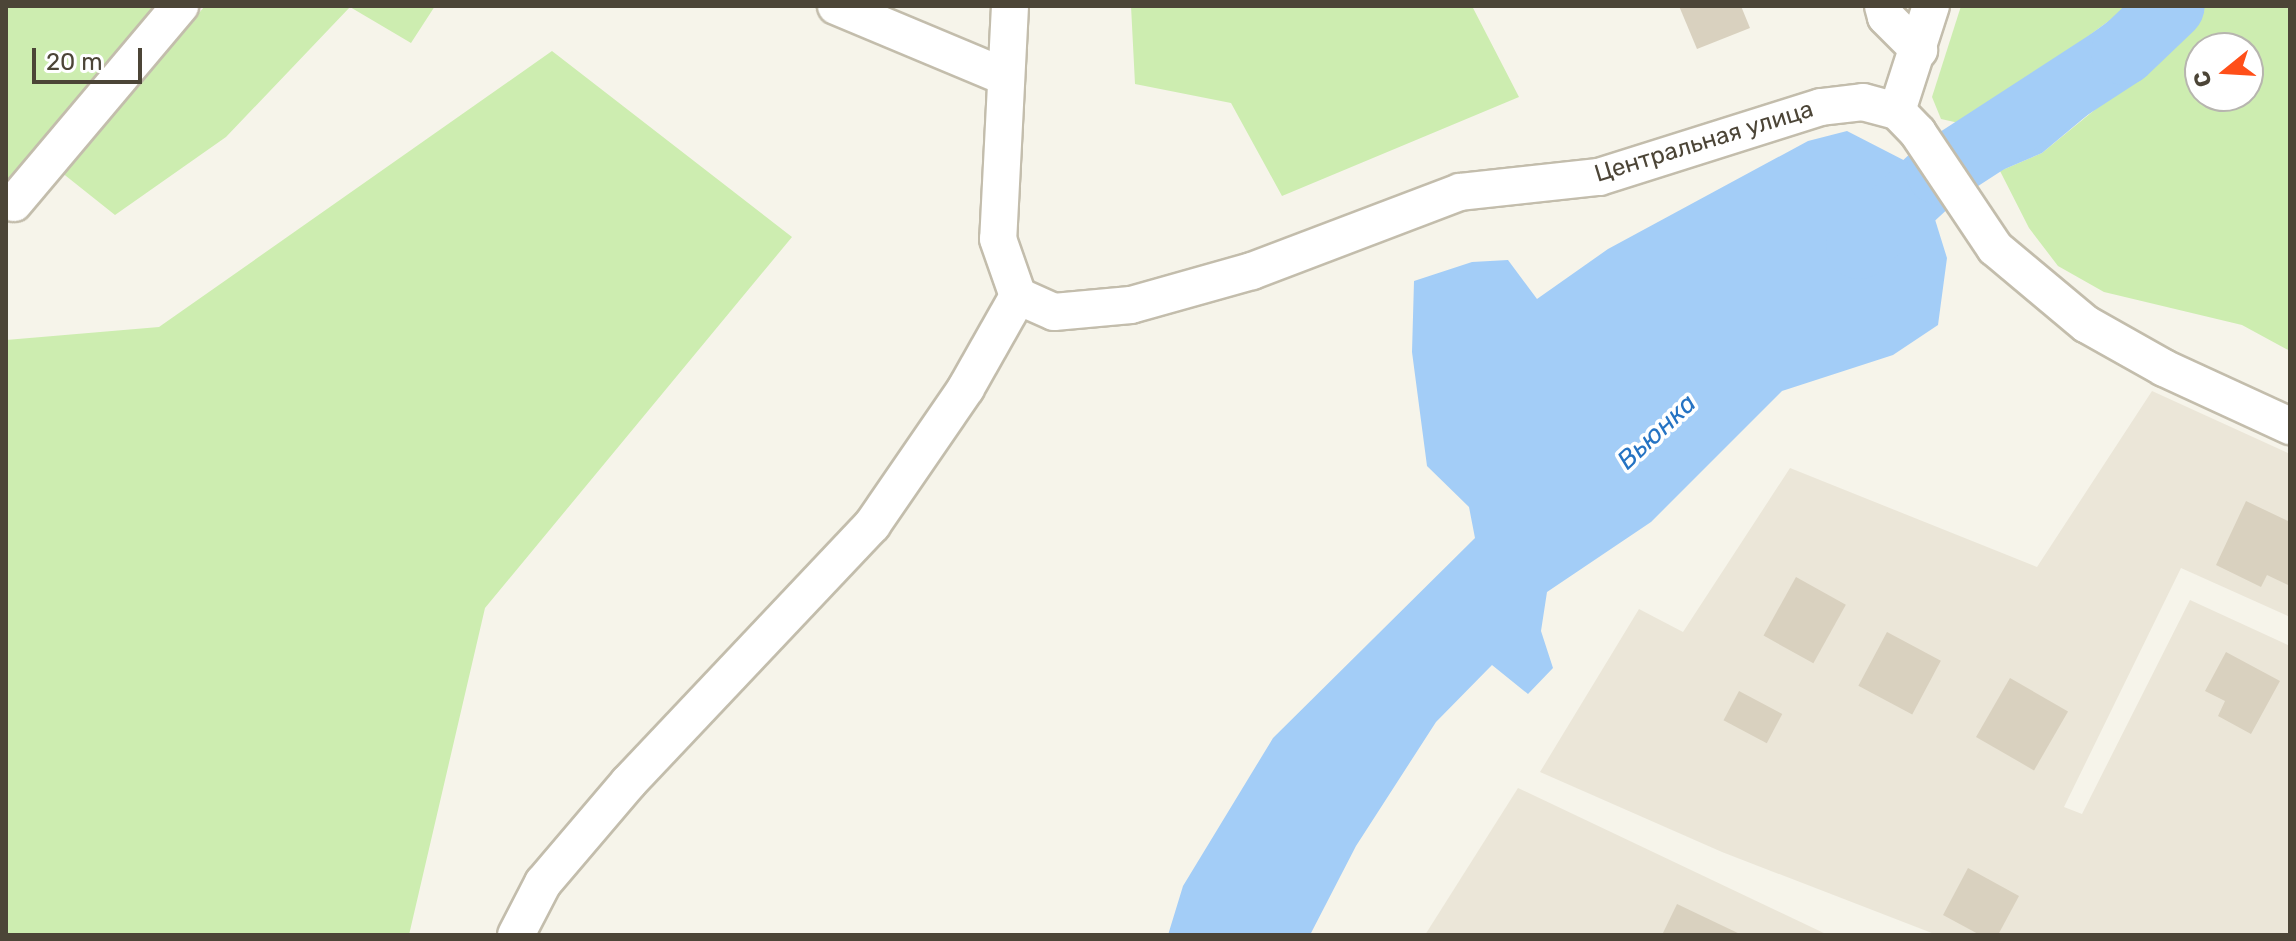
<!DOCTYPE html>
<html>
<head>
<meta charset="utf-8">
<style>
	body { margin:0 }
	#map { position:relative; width:2296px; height:941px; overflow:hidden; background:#f6f4ea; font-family:Rubik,sans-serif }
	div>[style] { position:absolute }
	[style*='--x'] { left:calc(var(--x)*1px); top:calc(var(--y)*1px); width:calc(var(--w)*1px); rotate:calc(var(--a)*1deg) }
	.residential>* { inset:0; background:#ebe6d8 }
	.green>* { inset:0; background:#cdedb0 }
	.water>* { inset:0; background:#a3cdf7 }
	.river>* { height:66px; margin:-33px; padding:0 33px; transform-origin:33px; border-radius:33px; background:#a3cdf7 }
	.building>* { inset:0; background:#d9d1bf; transform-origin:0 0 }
	.roads { filter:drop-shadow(2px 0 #c3bdac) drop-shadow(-2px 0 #c3bdac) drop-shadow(0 2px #c3bdac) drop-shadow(0 -2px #c3bdac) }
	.minor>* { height:36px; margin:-18px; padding:0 18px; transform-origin:18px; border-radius:18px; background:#fff }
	span { translate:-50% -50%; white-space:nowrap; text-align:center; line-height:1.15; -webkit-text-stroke:7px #fff; paint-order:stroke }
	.street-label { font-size:24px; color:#4c4537 }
	.water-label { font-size:26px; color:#2573c3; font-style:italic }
	.frame { position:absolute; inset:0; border:8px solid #4c4537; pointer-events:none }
	.north { position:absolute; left:2184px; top:32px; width:80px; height:80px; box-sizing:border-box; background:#fff; border:2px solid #b7b5af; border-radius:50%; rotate:252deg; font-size:22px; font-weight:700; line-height:32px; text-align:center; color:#4c4537 }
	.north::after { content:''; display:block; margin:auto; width:28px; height:36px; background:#ff4f19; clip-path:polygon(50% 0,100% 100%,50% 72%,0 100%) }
	.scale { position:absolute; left:32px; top:48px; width:110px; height:36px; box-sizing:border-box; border:4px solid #4c4537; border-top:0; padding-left:10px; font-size:24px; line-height:28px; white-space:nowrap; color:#4c4537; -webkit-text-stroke:6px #fff; paint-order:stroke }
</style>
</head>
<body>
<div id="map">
	<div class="residential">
		<i style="clip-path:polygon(2152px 391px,2290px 454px,2290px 617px,2181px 568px,2064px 807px,2082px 814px,2190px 600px,2290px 646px,2290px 935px,1937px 935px,1722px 852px,1540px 772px,1639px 609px,1683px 632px,1790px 468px,2037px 567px)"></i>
		<i style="clip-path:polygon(1518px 788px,1828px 935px,1425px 935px)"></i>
	</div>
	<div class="green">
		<i style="clip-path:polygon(6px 6px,159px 6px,6px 185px)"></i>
		<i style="clip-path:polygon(205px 6px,435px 6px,411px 43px,350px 7px,226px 137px,115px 215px,61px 172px)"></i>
		<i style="clip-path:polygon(1131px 6px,1472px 6px,1519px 97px,1282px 196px,1231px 103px,1135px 84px)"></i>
		<i style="clip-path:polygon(1961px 6px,2129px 6px,1968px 125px,1941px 119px,1932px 97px)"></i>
		<i style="clip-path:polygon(evenodd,2199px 6px,2290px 6px,2290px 351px,2242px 325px,2104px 292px,2058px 266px,2029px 228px,2000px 171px,2042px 153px,2119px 90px,2199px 6px,2200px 48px,2248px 48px,2248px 96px,2200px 96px,2200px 48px)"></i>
		<i style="clip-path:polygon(552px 51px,792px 237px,485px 608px,409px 935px,6px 935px,6px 340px,159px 327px)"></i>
	</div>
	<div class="water">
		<i style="clip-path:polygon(2129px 6px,2199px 6px,2152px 61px,2042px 153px,2000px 171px,1975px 172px,1963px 158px,1968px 125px)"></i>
		<i style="clip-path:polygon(1847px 131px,1919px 168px,1947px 258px,1938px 325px,1893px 355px,1782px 391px,1651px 522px,1547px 592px,1541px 631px,1553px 668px,1528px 694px,1492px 665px,1436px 722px,1356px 846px,1310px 935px,1168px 935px,1183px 886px,1273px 738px,1475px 538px,1469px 507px,1427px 466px,1412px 352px,1414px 281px,1472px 262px,1508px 260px,1537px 299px,1608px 249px,1808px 141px)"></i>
	</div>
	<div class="river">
		<i style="--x:1859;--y:246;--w:109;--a:-42.8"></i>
		<i style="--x:1939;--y:172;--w:221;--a:-33"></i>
		<i style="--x:2124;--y:52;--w:66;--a:-43.8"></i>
	</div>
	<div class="building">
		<i style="clip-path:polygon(1679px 6px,1741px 6px,1750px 28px,1697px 49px)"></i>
		<i style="clip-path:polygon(2246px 501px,2290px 522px,2290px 586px,2267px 575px,2261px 587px,2216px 565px)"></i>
		<i style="left:1796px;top:577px;width:57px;height:67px;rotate:29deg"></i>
		<i style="left:1887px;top:632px;width:61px;height:61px;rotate:28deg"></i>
		<i style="clip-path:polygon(2226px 652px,2280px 681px,2251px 734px,2218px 716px,2225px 701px,2205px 691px)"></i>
		<i style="left:2010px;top:678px;width:67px;height:68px;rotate:30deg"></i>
		<i style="left:1739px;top:691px;width:49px;height:33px;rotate:28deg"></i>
		<i style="clip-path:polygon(1968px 868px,2019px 896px,1998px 935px,1980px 935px,1943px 915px)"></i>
		<i style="clip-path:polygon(1677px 904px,1742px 935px,1662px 935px)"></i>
	</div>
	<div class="roads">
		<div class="minor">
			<i style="--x:836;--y:6;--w:181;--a:22.7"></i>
			<i style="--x:1010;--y:6;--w:233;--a:92.9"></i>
			<i style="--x:998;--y:239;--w:60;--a:70.7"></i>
			<i style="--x:1883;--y:6;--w:11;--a:75"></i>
			<i style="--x:1886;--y:17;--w:47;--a:45"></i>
			<i style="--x:1897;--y:111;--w:110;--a:-72.1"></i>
			<i style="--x:14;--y:203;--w:258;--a:-49.9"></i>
			<i style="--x:1018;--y:296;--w:39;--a:24"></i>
			<i style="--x:1054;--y:312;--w:77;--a:-5.2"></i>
			<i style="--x:1131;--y:305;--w:126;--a:-15.7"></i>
			<i style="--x:1252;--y:271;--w:222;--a:-20.8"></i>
			<i style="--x:1460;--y:192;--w:140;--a:-6.2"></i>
			<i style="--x:1599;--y:177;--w:233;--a:-17.5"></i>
			<i style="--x:1821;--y:107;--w:42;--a:-6.8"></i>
			<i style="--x:1863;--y:102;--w:35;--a:15"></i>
			<i style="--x:1897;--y:111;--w:30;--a:46"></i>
			<i style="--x:1918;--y:133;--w:138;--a:56.2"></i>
			<i style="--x:1995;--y:248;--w:119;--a:39.9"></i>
			<i style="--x:2086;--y:324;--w:90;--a:29.4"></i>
			<i style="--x:2164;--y:368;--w:139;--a:24.7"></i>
			<i style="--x:516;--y:935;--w:59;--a:-62.6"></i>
			<i style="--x:543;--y:883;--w:133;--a:-49.6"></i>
			<i style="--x:629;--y:782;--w:354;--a:-46.6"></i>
			<i style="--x:872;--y:525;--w:166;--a:-55.5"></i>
			<i style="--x:966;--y:388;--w:106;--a:-60.5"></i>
		</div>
	</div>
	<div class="street-label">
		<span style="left:1704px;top:142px;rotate:-17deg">Центральная улица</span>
	</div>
	<div class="water-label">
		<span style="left:1657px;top:432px;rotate:-43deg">Вьюнка</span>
	</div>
	<div class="frame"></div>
	<div class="north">С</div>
	<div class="scale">20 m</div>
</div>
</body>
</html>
